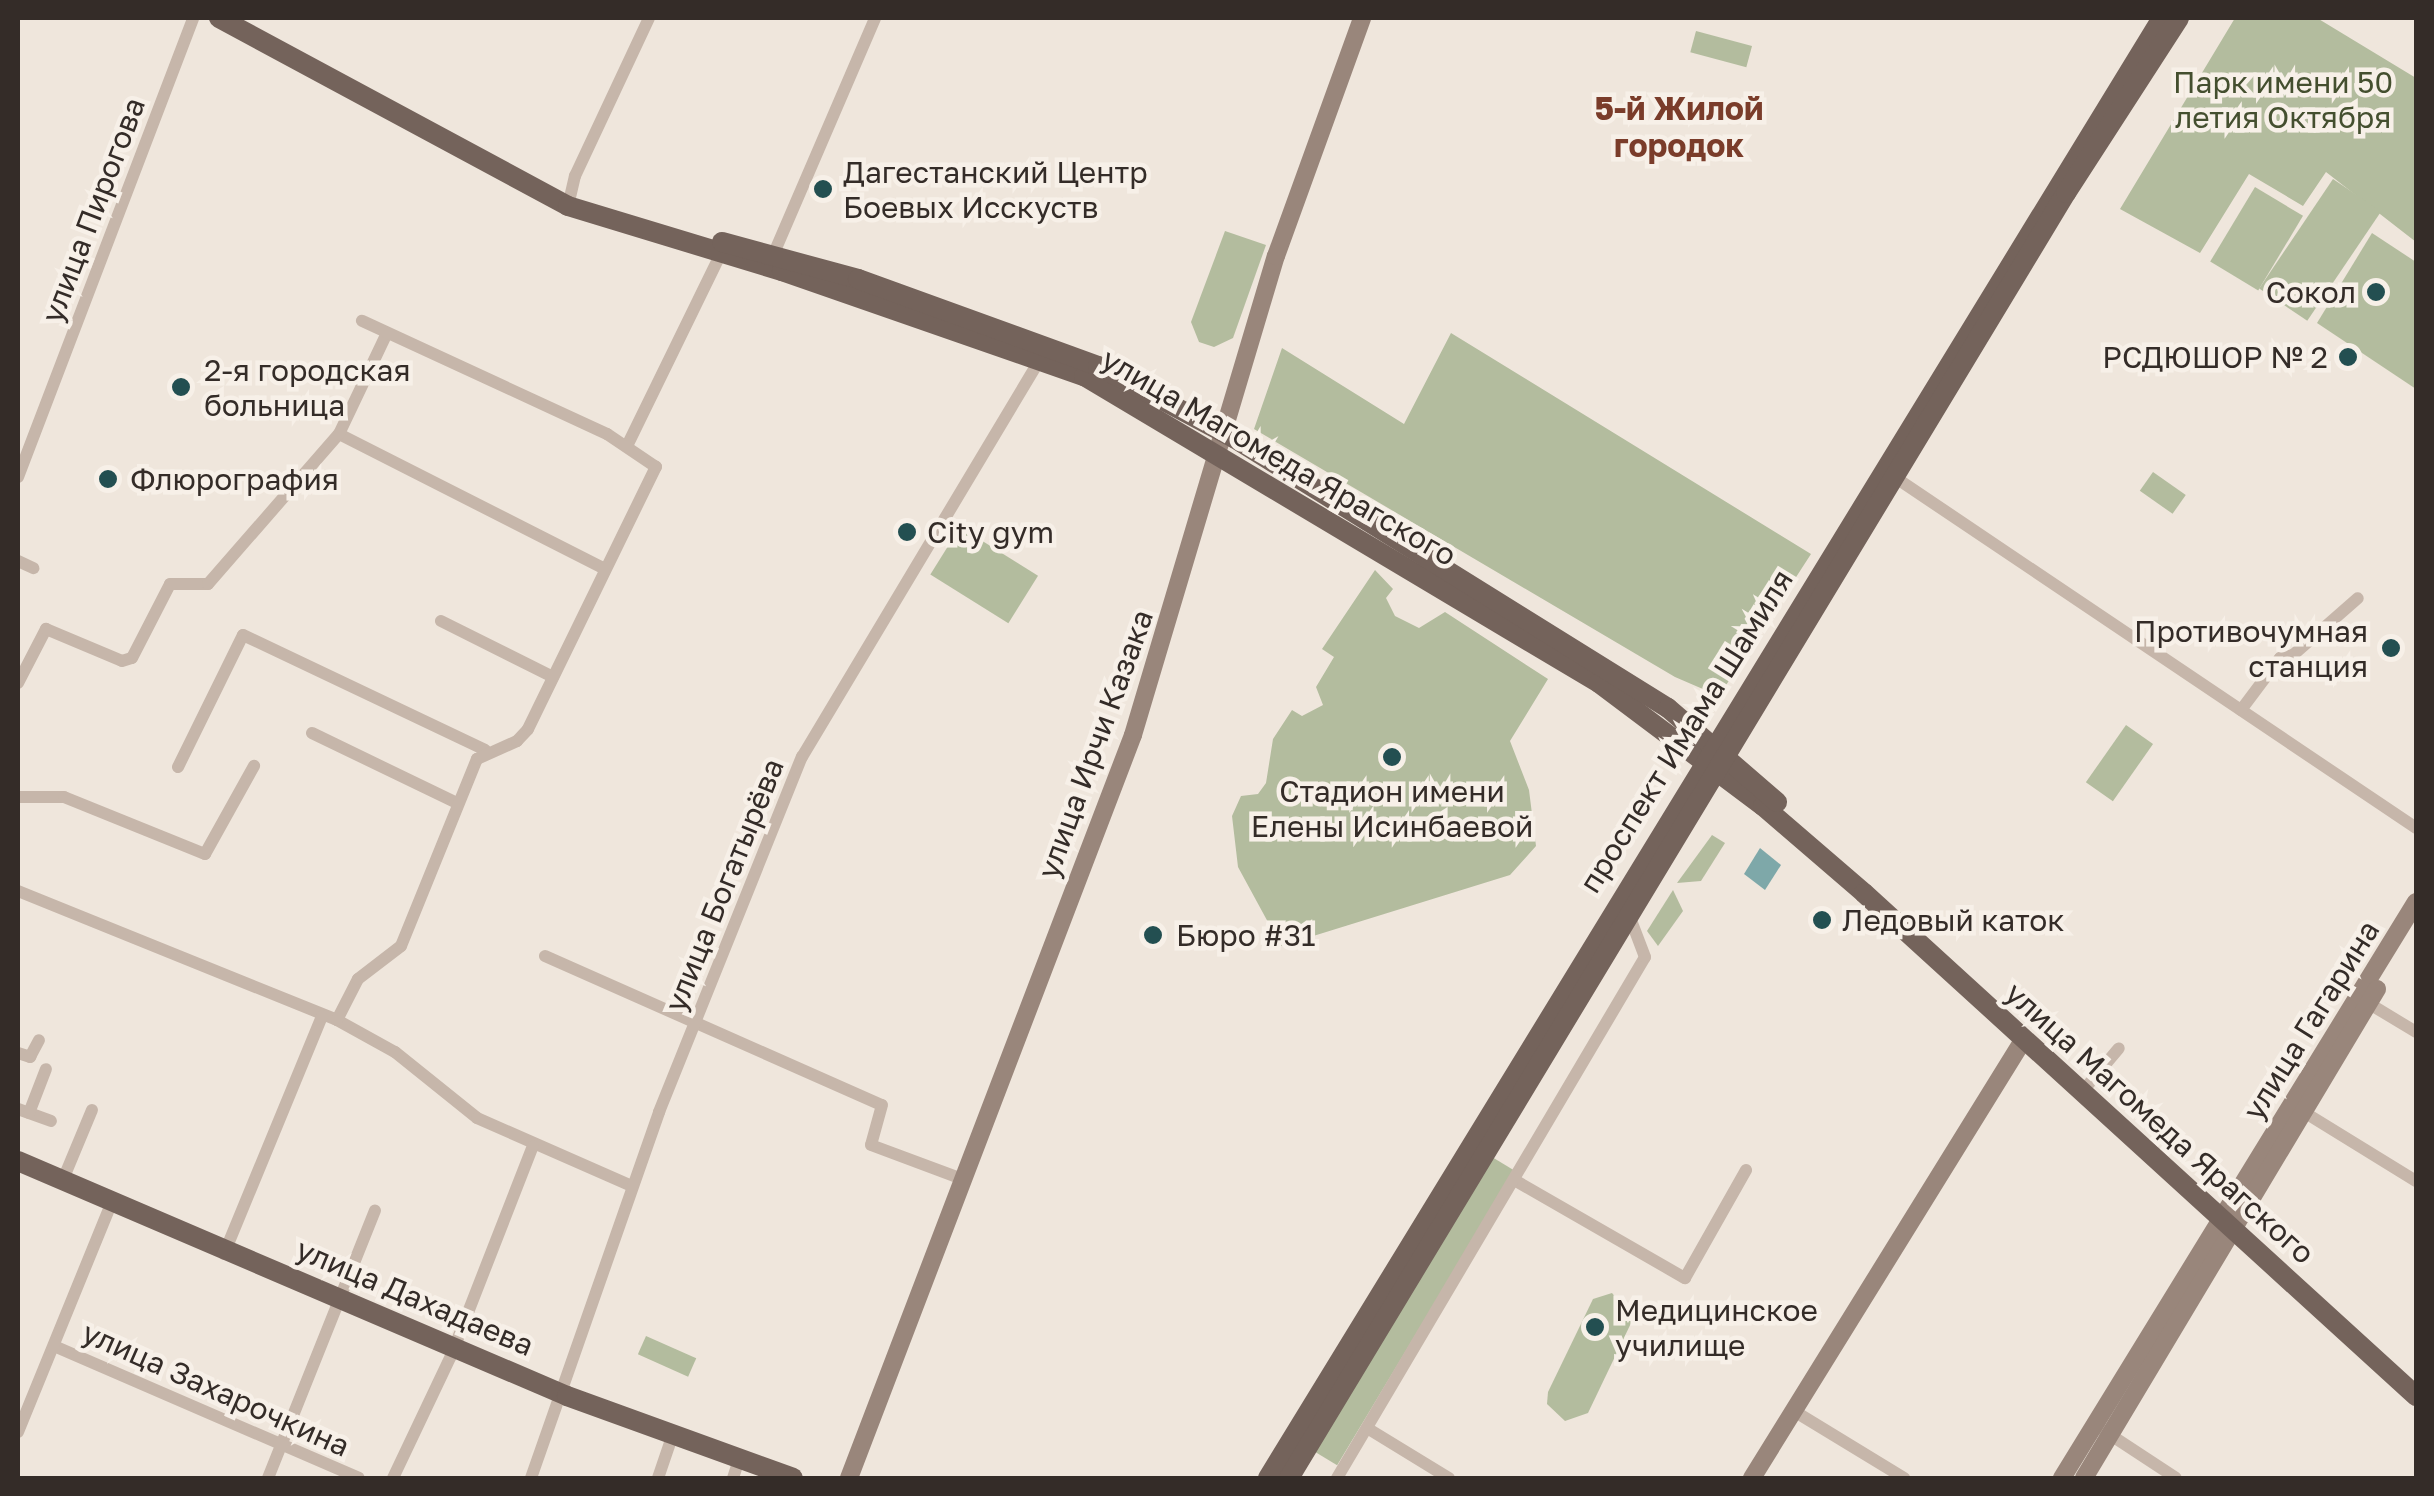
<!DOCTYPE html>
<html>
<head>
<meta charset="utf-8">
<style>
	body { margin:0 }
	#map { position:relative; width:2434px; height:1496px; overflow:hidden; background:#efe6dc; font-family:"Golos Text",sans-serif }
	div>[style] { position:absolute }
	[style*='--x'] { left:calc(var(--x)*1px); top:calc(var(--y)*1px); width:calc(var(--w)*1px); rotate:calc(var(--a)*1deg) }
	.green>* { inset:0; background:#b3bc9e; transform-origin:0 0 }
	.water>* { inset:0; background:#7ea8a9 }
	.minor>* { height:12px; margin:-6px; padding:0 6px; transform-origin:6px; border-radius:6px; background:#c6b6aa }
	.secondary>* { height:18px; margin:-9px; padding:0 9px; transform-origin:9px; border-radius:9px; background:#99867b }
	.primary>* { height:20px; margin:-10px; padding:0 10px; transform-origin:10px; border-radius:10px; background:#74635b }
	.dots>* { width:28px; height:28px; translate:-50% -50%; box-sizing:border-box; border:5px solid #f7f0e8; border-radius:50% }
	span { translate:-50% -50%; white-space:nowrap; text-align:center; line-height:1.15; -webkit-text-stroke:9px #f7f0e8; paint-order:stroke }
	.park-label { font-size:30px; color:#444f2f }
	.poi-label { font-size:30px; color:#342c28 }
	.left { translate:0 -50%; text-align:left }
	.right { translate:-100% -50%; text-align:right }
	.street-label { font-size:30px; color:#342c28 }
	.neighbourhood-label { font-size:32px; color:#7a3c2a; font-weight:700 }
	.frame { position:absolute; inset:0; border:20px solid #342c28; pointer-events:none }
</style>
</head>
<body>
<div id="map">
	<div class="green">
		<i style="clip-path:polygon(2235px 18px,2317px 18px,2416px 78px,2416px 242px,2326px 172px,2303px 206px,2249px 174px,2200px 253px,2120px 209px)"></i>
		<i style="left:1696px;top:31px;width:58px;height:22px;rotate:15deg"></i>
		<i style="left:2333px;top:179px;width:58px;height:132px;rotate:34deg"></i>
		<i style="left:2255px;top:187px;width:56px;height:87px;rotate:31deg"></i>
		<i style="clip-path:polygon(1225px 231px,1266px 245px,1233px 338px,1214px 347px,1199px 342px,1191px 322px)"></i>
		<i style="clip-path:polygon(2372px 233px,2416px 262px,2416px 389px,2317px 323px)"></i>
		<i style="clip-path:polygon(1451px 333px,1811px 554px,1719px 696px,1675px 677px,1254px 429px,1282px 348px,1404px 424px)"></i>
		<i style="left:2153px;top:472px;width:40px;height:23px;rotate:35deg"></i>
		<i style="left:960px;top:527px;width:92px;height:56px;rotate:32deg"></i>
		<i style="clip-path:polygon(1375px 570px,1393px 589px,1386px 598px,1395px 616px,1419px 628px,1445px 612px,1548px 679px,1510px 741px,1529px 790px,1536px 846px,1510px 875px,1281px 946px,1238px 867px,1232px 816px,1241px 796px,1258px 794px,1266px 783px,1273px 739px,1292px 710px,1302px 716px,1323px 705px,1316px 687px,1334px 657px,1322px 649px)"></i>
		<i style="left:2126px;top:725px;width:33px;height:70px;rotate:35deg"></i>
		<i style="clip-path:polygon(1712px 835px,1725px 843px,1701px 881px,1677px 883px)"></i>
		<i style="clip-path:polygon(1673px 890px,1683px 911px,1658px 946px,1647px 931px)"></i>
		<i style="left:1492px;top:1157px;width:26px;height:344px;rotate:31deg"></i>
		<i style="clip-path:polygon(1612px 1293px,1633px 1319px,1588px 1413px,1565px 1421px,1547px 1404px,1548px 1392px,1593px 1299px)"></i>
		<i style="left:646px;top:1336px;width:55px;height:20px;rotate:24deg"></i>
	</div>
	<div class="water">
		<i style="clip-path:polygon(1760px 848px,1781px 865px,1765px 890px,1744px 874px)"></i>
	</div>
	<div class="minor">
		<i style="--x:568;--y:206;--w:31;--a:-77"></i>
		<i style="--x:575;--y:176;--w:174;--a:-64.9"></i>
		<i style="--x:771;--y:260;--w:263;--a:-66.7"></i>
		<i style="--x:339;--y:434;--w:298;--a:26.9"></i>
		<i style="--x:627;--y:446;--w:221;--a:-64"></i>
		<i style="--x:18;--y:477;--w:491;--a:-69.1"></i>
		<i style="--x:1896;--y:478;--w:627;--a:33.94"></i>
		<i style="--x:18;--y:561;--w:17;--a:25"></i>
		<i style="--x:441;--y:621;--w:125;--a:26.6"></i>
		<i style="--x:18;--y:683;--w:61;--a:-62.6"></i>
		<i style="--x:46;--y:629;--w:82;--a:22.8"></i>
		<i style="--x:122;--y:661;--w:10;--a:-17"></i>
		<i style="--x:132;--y:658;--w:83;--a:-62.8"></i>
		<i style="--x:170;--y:584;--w:38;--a:0"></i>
		<i style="--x:208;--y:584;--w:199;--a:-48.9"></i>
		<i style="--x:339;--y:434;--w:112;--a:-64.6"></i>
		<i style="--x:2241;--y:710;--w:65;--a:-53.1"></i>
		<i style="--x:2280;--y:658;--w:13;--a:-13"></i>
		<i style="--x:2293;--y:655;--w:86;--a:-41.2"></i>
		<i style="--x:312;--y:733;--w:159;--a:25.8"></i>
		<i style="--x:178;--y:767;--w:147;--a:-63.8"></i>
		<i style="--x:243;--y:635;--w:268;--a:25.4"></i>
		<i style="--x:18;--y:797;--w:46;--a:0"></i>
		<i style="--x:64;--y:797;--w:152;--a:22"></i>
		<i style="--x:205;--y:854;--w:101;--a:-60.9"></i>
		<i style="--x:18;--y:891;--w:344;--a:22"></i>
		<i style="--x:337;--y:1020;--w:66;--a:28.9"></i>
		<i style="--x:395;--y:1052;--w:105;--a:38.8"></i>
		<i style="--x:477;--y:1118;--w:169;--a:23.7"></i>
		<i style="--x:545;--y:956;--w:368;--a:23.9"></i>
		<i style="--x:882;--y:1105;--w:41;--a:105.4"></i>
		<i style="--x:871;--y:1145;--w:97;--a:20.5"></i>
		<i style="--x:2368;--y:1003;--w:56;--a:31.1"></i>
		<i style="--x:337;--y:1020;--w:46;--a:-62.9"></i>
		<i style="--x:358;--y:979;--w:54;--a:-37.5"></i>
		<i style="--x:401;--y:946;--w:202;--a:-67.9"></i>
		<i style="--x:477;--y:759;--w:44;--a:-24.2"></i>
		<i style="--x:517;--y:741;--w:16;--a:-47"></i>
		<i style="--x:528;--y:729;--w:292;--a:-64"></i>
		<i style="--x:656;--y:467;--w:59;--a:-146"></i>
		<i style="--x:607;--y:434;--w:270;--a:-155.2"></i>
		<i style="--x:18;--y:1053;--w:13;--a:18"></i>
		<i style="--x:30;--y:1057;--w:19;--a:-62"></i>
		<i style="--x:2082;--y:1092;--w:57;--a:-49.9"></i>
		<i style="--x:18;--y:1109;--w:35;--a:20"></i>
		<i style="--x:2299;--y:1109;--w:137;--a:31.6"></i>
		<i style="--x:29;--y:1113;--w:47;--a:-68.9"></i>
		<i style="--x:1516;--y:1181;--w:195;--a:29.9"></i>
		<i style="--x:1685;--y:1278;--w:124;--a:-60.5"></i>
		<i style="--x:62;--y:1182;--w:78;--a:-67.4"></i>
		<i style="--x:224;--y:1254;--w:257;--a:-67.6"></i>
		<i style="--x:54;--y:1346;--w:332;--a:23.4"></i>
		<i style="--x:1794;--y:1411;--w:129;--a:31.3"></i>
		<i style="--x:1367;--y:1428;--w:96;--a:31.4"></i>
		<i style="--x:2103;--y:1430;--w:87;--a:33.3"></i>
		<i style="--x:18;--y:1432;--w:248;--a:-67.8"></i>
		<i style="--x:268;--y:1478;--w:288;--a:-68.2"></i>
		<i style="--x:393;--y:1478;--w:135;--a:-64.6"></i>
		<i style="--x:451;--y:1356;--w:225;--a:-68.7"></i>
		<i style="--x:531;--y:1478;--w:388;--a:-70.7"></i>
		<i style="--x:659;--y:1112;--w:383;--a:-68.1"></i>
		<i style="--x:802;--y:757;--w:466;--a:-59.1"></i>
		<i style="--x:658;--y:1478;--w:46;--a:-71.2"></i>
		<i style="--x:733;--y:1478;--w:22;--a:-72"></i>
		<i style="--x:1337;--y:1478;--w:605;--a:-59.41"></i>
		<i style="--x:1645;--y:957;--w:45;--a:-110.9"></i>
	</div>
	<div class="secondary">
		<i style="--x:849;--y:1478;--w:795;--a:-69.08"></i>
		<i style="--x:1133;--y:735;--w:500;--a:-73.4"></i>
		<i style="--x:1276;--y:256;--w:253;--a:-70.1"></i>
		<i style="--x:1752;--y:1478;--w:516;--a:-58.22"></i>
		<i style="--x:2062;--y:1478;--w:676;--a:-58.43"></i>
		<i style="--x:2084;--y:1478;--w:570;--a:-59.07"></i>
	</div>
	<div class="primary">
		<i style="--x:219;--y:18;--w:396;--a:28.3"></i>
		<i style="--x:568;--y:206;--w:224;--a:16.9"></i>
		<i style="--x:782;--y:271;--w:320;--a:19.2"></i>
		<i style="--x:1084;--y:376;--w:600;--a:30.8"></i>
		<i style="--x:1599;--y:683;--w:205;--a:36.9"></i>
		<i style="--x:1763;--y:806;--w:133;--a:40.7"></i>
		<i style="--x:1864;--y:893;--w:747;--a:42.34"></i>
		<i style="--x:722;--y:242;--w:141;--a:15.2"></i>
		<i style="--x:858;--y:279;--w:255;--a:19.9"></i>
		<i style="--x:1098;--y:366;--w:154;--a:27.9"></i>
		<i style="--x:1234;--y:438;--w:511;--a:31.89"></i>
		<i style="--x:1668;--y:708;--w:144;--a:40.8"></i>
		<i style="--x:18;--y:1161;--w:597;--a:23.17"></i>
		<i style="--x:567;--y:1396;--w:240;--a:19.9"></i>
		<i style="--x:1268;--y:1478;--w:1712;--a:-58.52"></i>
		<i style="--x:1289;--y:1478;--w:1502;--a:-58.84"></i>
		<i style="--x:2066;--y:193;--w:208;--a:-57.1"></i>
	</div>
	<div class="dots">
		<i style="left:823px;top:189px;background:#234f51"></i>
		<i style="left:2376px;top:292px;background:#234f51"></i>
		<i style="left:2348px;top:357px;background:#234f51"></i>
		<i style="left:181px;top:387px;background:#234f51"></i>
		<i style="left:108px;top:479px;background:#234f51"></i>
		<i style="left:907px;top:532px;background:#234f51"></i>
		<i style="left:2391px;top:648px;background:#234f51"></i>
		<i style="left:1392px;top:757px;background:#234f51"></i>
		<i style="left:1822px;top:920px;background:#234f51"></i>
		<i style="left:1153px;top:935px;background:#234f51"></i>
		<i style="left:1595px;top:1327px;background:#234f51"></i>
	</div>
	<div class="park-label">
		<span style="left:2283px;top:99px">Парк имени 50<br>летия Октября</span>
	</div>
	<div class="poi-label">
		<span class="left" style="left:843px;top:189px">Дагестанский Центр<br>Боевых Исскуств</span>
		<span class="right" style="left:2356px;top:292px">Сокол</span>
		<span class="right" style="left:2328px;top:357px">РСДЮШОР № 2</span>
		<span class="left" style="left:204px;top:387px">2-я городская<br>больница</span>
		<span class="left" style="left:130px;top:479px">Флюрография</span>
		<span class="left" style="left:927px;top:532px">City gym</span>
		<span class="right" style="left:2368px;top:648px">Противочумная<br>станция</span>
		<span style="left:1392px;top:808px">Стадион имени<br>Елены Исинбаевой</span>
		<span class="left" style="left:1842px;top:920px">Ледовый каток</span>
		<span class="left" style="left:1176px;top:935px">Бюро #31</span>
		<span class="left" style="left:1615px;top:1327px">Медицинское<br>училище</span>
	</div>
	<div class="street-label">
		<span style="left:93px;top:210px;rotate:-69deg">улица Пирогова</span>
		<span style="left:1279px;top:457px;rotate:30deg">улица Магомеда Ярагского</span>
		<span style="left:1686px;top:731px;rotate:-58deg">проспект Имама Шамиля</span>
		<span style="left:1095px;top:744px;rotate:-70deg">улица Ирчи Казака</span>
		<span style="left:724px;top:885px;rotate:-68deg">улица Богатырёва</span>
		<span style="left:2311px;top:1020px;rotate:-58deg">улица Гагарина</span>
		<span style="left:2160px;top:1123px;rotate:42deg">улица Магомеда Ярагского</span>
		<span style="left:415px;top:1297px;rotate:23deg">улица Дахадаева</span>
		<span style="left:216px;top:1389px;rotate:24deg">улица Захарочкина</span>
	</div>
	<div class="neighbourhood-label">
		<span style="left:1679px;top:127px">5-й Жилой<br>городок</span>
	</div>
	<div class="frame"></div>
</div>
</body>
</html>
